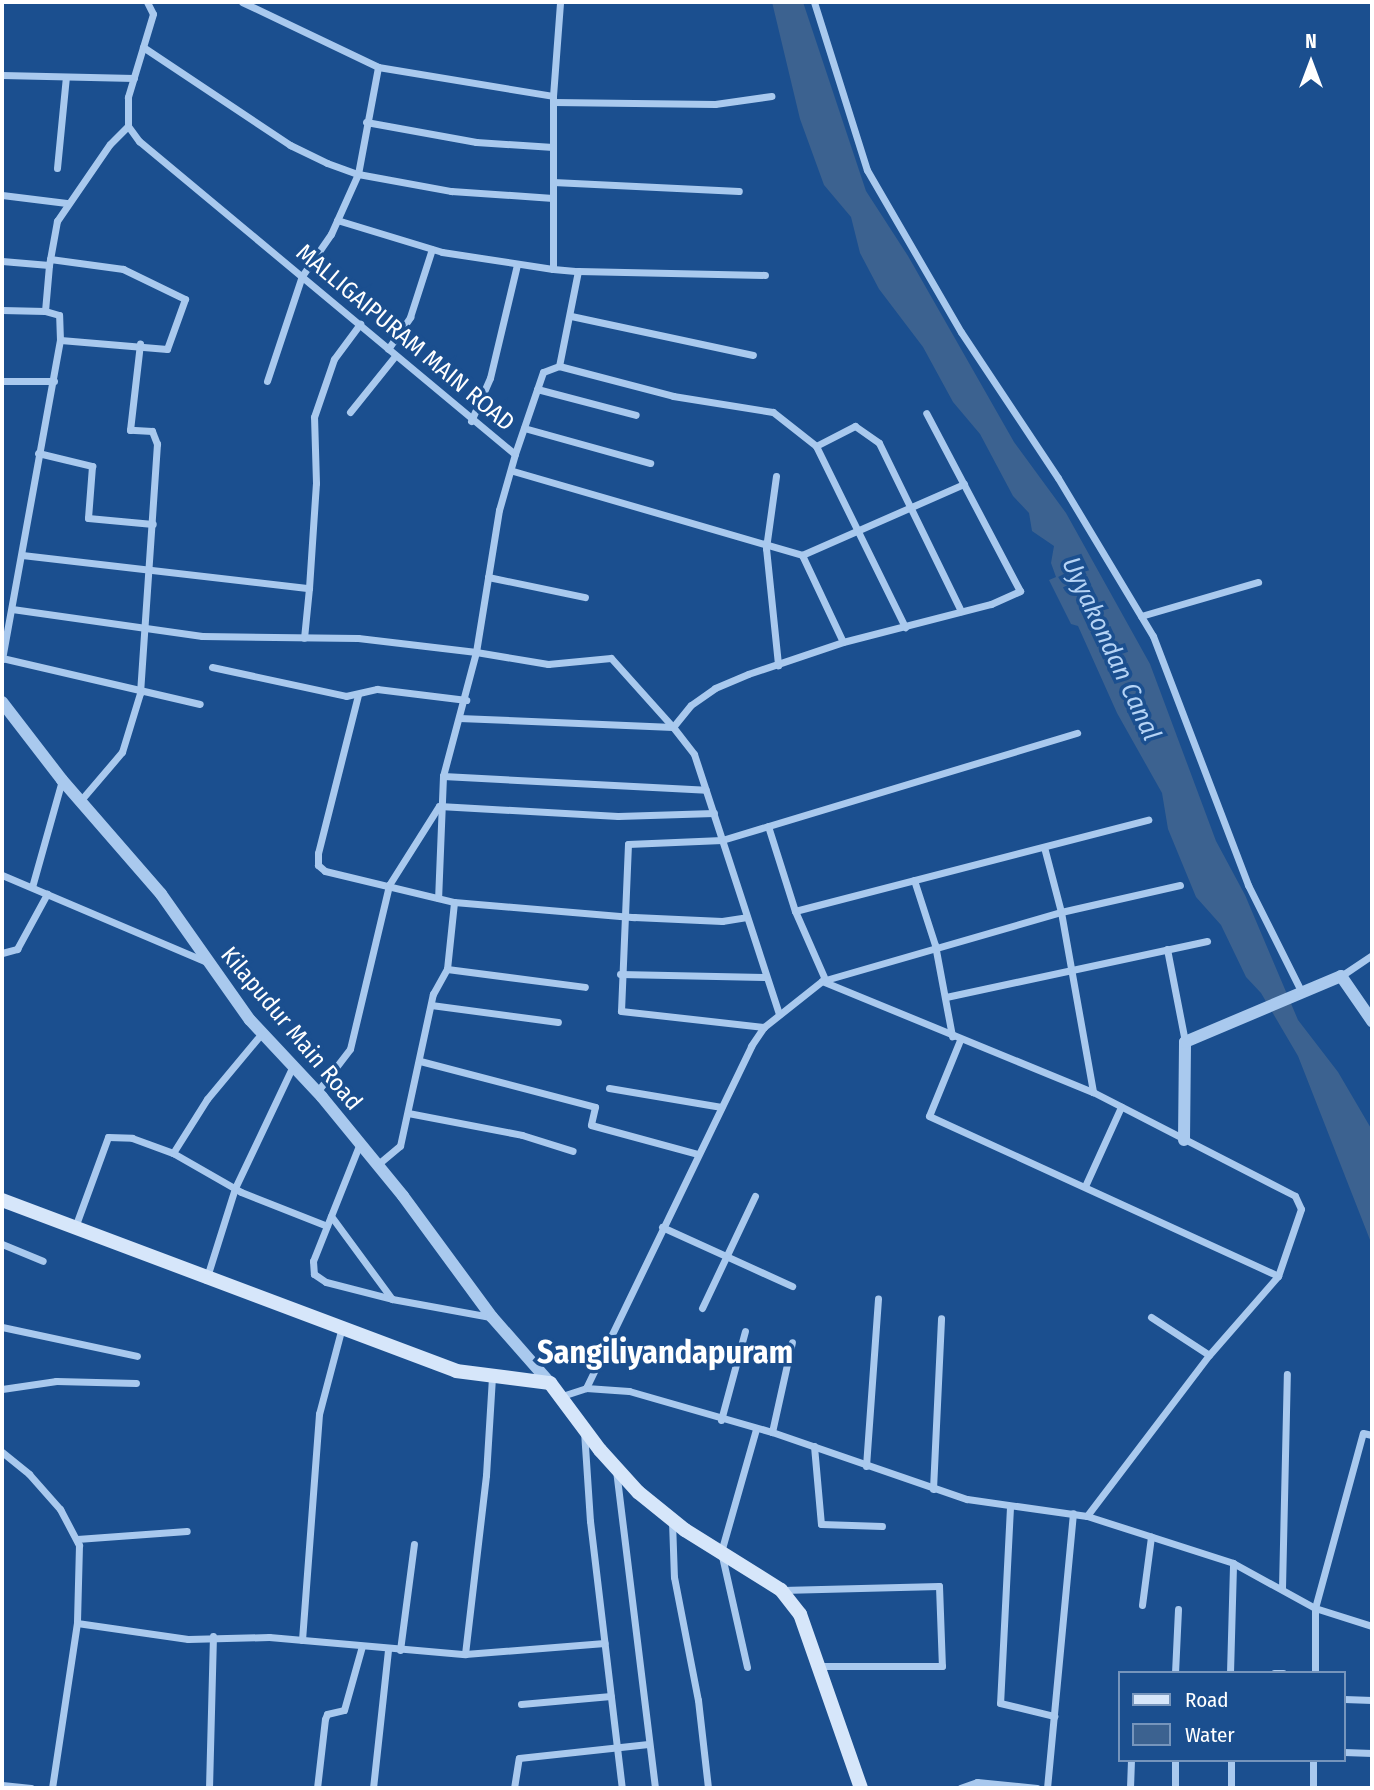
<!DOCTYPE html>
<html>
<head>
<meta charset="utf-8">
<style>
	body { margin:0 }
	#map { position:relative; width:1374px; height:1790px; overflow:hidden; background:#1b4f8f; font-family:"Fira Sans Condensed",sans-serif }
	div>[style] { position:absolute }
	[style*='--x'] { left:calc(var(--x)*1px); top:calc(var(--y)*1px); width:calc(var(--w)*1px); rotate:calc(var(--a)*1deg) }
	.water>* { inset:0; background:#3c6290 }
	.minor>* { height:7px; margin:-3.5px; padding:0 3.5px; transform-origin:3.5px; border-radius:3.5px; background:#a9c9ee }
	.tertiary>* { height:12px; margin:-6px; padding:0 6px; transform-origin:6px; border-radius:6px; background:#a9c9ee }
	.secondary>* { height:14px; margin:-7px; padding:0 7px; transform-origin:7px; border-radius:7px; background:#d6e6fa }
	span { translate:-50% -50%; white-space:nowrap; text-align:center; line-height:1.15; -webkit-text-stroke:7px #1b4f8f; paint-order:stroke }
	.street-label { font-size:24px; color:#fff }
	.water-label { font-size:26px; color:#b5d3f5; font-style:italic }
	.district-label { font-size:32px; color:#fff; font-weight:700 }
	.frame { position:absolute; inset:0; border:4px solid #fff; pointer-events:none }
	.legend { position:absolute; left:1118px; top:1671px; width:228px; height:91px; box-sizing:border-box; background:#1b4f8f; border:2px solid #7695bc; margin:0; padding:9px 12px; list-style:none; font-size:21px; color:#fff }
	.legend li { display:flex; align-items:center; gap:14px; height:35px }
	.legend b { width:35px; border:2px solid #7695bc }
	.north { position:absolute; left:1276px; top:28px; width:70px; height:70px; -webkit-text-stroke:5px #1b4f8f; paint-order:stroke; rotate:0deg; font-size:19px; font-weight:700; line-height:28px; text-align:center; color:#fff }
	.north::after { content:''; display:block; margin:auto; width:24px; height:32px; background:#fff; clip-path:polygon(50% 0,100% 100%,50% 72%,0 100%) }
</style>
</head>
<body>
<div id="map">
	<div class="water">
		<i style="clip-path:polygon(772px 2px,803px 2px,866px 191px,908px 256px,1014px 442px,1066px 513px,1150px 664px,1216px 841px,1245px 895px,1298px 1020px,1338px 1072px,1372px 1130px,1372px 1245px,1298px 1056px,1261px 993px,1246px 977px,1221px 925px,1196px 897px,1168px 829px,1162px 793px,1117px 713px,1078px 626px,1071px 624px,1049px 580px,1056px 577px,1051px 563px,1054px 546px,1032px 531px,1029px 513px,1013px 496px,980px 434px,953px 402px,923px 347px,879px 289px,860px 253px,851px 217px,824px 185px,800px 119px)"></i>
	</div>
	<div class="minor">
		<i style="--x:147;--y:2;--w:13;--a:63"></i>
		<i style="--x:153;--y:14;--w:87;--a:106.8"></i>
		<i style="--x:128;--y:97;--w:29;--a:90"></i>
		<i style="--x:128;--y:126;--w:19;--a:54"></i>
		<i style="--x:139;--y:141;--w:489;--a:39.8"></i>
		<i style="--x:515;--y:454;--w:58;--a:105.9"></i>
		<i style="--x:499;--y:510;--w:144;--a:99.2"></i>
		<i style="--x:476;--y:652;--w:73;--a:9.5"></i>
		<i style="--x:548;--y:664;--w:63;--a:-5.4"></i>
		<i style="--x:611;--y:658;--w:93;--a:48.1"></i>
		<i style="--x:673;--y:727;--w:34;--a:52"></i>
		<i style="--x:694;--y:754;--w:274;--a:71.9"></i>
		<i style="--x:242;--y:2;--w:151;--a:25.5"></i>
		<i style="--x:378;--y:67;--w:177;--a:9.4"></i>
		<i style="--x:553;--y:96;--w:173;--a:90"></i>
		<i style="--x:553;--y:269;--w:25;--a:5"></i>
		<i style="--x:578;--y:271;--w:97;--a:101.3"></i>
		<i style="--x:559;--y:366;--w:17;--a:159"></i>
		<i style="--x:543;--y:372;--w:87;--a:108.9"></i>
		<i style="--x:814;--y:2;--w:176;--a:72.5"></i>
		<i style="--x:867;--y:170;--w:187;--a:59.9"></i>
		<i style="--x:961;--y:332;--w:175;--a:56.4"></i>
		<i style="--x:1058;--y:478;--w:184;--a:59"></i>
		<i style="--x:1153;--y:636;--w:267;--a:69.1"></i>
		<i style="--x:1248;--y:885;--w:119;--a:63.4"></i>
		<i style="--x:143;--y:47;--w:177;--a:33.7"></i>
		<i style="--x:290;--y:145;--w:41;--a:25.9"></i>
		<i style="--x:327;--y:163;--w:33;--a:20"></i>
		<i style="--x:358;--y:174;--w:95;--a:10.4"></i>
		<i style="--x:451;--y:191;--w:102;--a:3.9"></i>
		<i style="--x:2;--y:75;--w:132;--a:1.3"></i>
		<i style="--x:553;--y:96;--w:94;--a:-85.7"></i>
		<i style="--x:553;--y:102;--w:162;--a:0.7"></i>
		<i style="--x:715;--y:104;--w:57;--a:-8.1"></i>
		<i style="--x:366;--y:122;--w:112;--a:10.3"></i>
		<i style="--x:476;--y:142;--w:77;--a:3.7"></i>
		<i style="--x:57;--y:168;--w:91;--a:-84.4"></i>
		<i style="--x:553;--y:182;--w:186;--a:2.8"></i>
		<i style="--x:2;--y:195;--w:65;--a:7"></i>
		<i style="--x:337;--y:220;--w:110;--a:16.9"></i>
		<i style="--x:442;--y:252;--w:112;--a:8.7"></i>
		<i style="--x:50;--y:259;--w:74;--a:7.8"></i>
		<i style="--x:123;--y:269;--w:69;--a:25.8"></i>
		<i style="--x:185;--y:299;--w:53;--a:109.8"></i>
		<i style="--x:167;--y:349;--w:107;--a:-175.2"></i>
		<i style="--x:2;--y:261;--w:47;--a:4.9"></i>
		<i style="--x:49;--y:265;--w:45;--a:-79.7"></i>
		<i style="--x:57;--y:221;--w:93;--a:-55.5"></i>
		<i style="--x:110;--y:144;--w:25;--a:-45"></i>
		<i style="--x:578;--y:271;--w:187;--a:1.2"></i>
		<i style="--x:2;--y:310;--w:43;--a:1.3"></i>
		<i style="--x:45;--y:311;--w:46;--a:-85"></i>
		<i style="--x:571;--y:316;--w:186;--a:12.1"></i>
		<i style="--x:388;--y:349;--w:39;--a:-55"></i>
		<i style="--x:410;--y:317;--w:71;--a:-72.1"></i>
		<i style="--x:559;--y:366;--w:118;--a:14.7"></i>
		<i style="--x:673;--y:396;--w:101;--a:9.1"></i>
		<i style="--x:773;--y:412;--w:55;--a:38.3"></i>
		<i style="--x:816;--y:446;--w:44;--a:-27.1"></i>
		<i style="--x:855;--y:426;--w:29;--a:35"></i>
		<i style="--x:879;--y:443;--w:187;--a:64"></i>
		<i style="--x:2;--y:381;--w:52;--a:0"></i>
		<i style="--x:267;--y:381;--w:111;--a:-71.6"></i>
		<i style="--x:302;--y:276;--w:51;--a:-55.4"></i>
		<i style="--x:331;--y:234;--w:66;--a:-65.8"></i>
		<i style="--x:358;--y:174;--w:109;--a:-79.4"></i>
		<i style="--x:537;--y:389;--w:102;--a:14.7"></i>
		<i style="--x:350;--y:412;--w:72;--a:-51.2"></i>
		<i style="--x:471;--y:421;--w:47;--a:-66.2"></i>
		<i style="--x:490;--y:378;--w:116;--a:-76.6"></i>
		<i style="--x:524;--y:428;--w:131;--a:15.5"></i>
		<i style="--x:816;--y:446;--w:202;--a:63.8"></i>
		<i style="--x:38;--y:453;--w:56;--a:13.5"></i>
		<i style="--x:92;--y:466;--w:52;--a:94.4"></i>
		<i style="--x:88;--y:518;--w:65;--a:5.3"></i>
		<i style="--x:513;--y:471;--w:301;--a:16.2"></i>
		<i style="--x:802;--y:555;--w:177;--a:-23.7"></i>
		<i style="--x:776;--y:476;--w:73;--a:97.9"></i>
		<i style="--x:766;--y:548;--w:118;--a:84.1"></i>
		<i style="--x:22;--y:555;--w:289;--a:6.6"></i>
		<i style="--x:309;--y:588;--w:50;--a:95.7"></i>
		<i style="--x:802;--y:555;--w:96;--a:64.8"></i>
		<i style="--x:488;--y:577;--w:99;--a:11.7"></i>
		<i style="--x:309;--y:588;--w:105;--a:-86.2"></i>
		<i style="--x:316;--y:483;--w:66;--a:-91.7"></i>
		<i style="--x:314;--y:417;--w:61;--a:-71"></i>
		<i style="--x:334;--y:359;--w:44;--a:-53.4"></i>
		<i style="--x:12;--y:609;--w:192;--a:8.1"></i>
		<i style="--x:202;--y:636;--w:156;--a:0.7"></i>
		<i style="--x:358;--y:638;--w:119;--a:6.8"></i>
		<i style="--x:476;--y:652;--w:128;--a:104.9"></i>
		<i style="--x:443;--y:776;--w:122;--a:92.3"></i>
		<i style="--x:1141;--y:616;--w:122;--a:-16.2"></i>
		<i style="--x:2;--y:658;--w:203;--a:13.1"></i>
		<i style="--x:2;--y:659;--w:324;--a:-79.7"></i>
		<i style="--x:60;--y:340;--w:25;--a:-92"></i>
		<i style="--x:59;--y:315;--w:15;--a:-164"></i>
		<i style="--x:212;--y:667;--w:137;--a:12.2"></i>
		<i style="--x:346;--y:696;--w:32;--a:-13"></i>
		<i style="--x:377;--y:689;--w:90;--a:7"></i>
		<i style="--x:358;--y:695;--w:163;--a:104.2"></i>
		<i style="--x:318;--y:853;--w:12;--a:90"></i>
		<i style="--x:318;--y:865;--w:9;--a:41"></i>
		<i style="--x:325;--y:871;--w:133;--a:13.5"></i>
		<i style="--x:454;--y:902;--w:181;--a:4.8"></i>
		<i style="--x:634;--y:917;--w:88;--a:2.6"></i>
		<i style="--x:722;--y:921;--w:25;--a:-9"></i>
		<i style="--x:459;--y:718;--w:214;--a:2.4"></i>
		<i style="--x:673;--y:727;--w:28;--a:-51"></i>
		<i style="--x:691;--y:705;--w:29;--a:-35"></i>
		<i style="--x:715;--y:688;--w:36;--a:-23"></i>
		<i style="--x:748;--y:674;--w:100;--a:-18.6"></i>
		<i style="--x:843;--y:642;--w:153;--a:-14.4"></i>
		<i style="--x:991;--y:604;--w:32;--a:-24"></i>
		<i style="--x:1020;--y:591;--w:201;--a:-117.8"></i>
		<i style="--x:443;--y:776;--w:263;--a:3"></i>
		<i style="--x:81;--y:800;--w:63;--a:-49.5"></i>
		<i style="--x:122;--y:752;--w:62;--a:-73"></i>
		<i style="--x:140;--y:693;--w:250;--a:-86.1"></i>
		<i style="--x:157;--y:444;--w:14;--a:-111"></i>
		<i style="--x:152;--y:431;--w:22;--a:-177"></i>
		<i style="--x:130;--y:430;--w:87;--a:-83.4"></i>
		<i style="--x:768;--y:826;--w:89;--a:72.4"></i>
		<i style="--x:795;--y:911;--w:365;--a:-14.5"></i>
		<i style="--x:1044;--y:847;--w:67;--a:75.3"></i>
		<i style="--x:1061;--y:912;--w:122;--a:-12.8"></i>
		<i style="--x:2;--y:875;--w:220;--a:23"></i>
		<i style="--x:914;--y:880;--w:68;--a:72.1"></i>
		<i style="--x:935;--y:945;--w:93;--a:79.4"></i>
		<i style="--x:32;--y:887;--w:111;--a:-74.3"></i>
		<i style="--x:795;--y:911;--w:72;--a:66.3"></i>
		<i style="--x:1167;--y:949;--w:95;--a:79"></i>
		<i style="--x:2;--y:953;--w:16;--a:-15"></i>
		<i style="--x:17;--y:949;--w:63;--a:-61.4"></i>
		<i style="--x:447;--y:969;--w:139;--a:7.4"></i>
		<i style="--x:620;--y:974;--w:144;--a:1.2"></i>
		<i style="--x:1341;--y:976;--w:37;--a:-34"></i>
		<i style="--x:822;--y:981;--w:249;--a:-16.1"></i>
		<i style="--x:1061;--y:912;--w:183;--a:79.9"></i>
		<i style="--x:946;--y:997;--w:267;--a:-12.1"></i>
		<i style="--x:431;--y:1005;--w:128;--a:7.6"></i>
		<i style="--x:764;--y:1027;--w:144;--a:-173.6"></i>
		<i style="--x:621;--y:1011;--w:167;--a:-87.6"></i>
		<i style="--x:628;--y:844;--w:94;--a:-2.4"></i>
		<i style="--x:722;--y:840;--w:371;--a:-16.8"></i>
		<i style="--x:960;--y:1040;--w:82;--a:112.2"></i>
		<i style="--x:929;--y:1116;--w:384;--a:24.6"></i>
		<i style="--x:420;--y:1061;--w:181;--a:14.7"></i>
		<i style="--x:595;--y:1107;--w:18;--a:103"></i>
		<i style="--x:591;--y:1125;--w:111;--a:15.2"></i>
		<i style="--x:609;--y:1088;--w:114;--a:9.6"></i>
		<i style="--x:317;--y:1092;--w:54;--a:-52.5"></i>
		<i style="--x:350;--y:1049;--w:169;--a:-76.6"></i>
		<i style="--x:389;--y:885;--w:93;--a:-57.7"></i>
		<i style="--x:439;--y:806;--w:179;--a:3.2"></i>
		<i style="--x:618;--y:816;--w:96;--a:-1.8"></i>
		<i style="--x:408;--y:1113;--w:116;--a:10.9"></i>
		<i style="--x:522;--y:1135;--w:53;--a:17.4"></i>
		<i style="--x:360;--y:1143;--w:127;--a:111.7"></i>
		<i style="--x:313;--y:1261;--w:13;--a:86"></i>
		<i style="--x:314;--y:1274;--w:14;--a:34"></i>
		<i style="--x:326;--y:1282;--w:68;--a:14.4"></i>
		<i style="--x:392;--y:1299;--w:100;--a:10.4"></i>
		<i style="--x:173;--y:1153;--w:78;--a:29.8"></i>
		<i style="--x:241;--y:1192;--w:92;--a:21.6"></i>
		<i style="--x:377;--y:1165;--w:30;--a:-40"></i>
		<i style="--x:400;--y:1146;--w:156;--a:-77.8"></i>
		<i style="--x:433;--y:994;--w:29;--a:-61"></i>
		<i style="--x:447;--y:969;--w:67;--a:-84"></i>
		<i style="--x:1086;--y:1184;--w:85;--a:-65.6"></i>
		<i style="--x:331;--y:1216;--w:103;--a:53.7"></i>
		<i style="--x:662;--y:1227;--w:143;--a:24.4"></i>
		<i style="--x:74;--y:1230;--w:99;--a:-69.9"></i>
		<i style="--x:108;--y:1137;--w:24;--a:2"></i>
		<i style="--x:132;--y:1138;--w:44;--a:20.1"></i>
		<i style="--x:173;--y:1153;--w:64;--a:-57.8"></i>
		<i style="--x:207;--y:1099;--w:86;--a:-50.2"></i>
		<i style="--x:2;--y:1244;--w:44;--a:22.5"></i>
		<i style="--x:206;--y:1280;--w:96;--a:-72.5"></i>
		<i style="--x:235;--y:1188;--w:135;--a:-64.6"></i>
		<i style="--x:702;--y:1308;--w:124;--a:-64.7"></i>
		<i style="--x:1151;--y:1317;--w:69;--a:33.2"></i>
		<i style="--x:2;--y:1327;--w:138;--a:12.1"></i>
		<i style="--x:586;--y:1388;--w:43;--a:4"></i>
		<i style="--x:629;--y:1391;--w:149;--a:16"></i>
		<i style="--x:772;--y:1432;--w:206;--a:19"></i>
		<i style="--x:967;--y:1499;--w:121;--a:8.1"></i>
		<i style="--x:1087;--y:1516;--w:153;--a:17.8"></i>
		<i style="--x:1233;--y:1563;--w:94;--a:28.8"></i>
		<i style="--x:1315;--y:1608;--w:60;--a:17.5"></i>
		<i style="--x:2;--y:1389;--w:55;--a:-8.4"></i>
		<i style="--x:56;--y:1381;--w:80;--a:1.4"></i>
		<i style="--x:562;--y:1396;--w:25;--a:-18"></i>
		<i style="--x:586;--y:1388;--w:380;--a:-64.2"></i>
		<i style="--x:751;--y:1046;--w:23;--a:-56"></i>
		<i style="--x:764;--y:1027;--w:74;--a:-38.4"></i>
		<i style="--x:822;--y:981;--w:293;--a:22.3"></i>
		<i style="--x:1093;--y:1092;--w:227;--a:27.2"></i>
		<i style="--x:1295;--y:1196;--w:14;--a:65"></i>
		<i style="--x:1301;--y:1209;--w:71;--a:108.9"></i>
		<i style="--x:1278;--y:1276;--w:105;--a:131.1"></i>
		<i style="--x:1209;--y:1355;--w:202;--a:127.2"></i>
		<i style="--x:721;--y:1420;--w:92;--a:-74.9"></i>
		<i style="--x:584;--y:1431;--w:90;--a:86.2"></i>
		<i style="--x:590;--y:1521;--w:269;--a:83.2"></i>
		<i style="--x:772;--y:1432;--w:92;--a:-77.5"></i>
		<i style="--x:814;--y:1446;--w:78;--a:84.9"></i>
		<i style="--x:821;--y:1524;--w:61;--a:1.9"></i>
		<i style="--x:2;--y:1452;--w:35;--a:39"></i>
		<i style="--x:29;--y:1474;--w:47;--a:48.5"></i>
		<i style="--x:60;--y:1509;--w:41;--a:62.2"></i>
		<i style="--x:79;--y:1545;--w:78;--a:91.5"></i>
		<i style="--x:77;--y:1623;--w:112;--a:8.2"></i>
		<i style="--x:188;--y:1639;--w:81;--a:-1.4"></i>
		<i style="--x:269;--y:1637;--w:197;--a:5"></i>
		<i style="--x:465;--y:1654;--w:140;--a:-4.5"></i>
		<i style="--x:866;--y:1466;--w:168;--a:-85.9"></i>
		<i style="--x:616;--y:1470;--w:320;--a:83"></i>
		<i style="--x:933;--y:1489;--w:171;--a:-87.3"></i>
		<i style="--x:1010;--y:1507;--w:196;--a:92.9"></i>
		<i style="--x:1000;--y:1703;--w:56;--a:13.5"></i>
		<i style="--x:672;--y:1521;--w:56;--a:88"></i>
		<i style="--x:674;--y:1577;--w:125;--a:79"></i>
		<i style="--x:698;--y:1700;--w:89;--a:83.5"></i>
		<i style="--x:77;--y:1539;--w:110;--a:-4.2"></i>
		<i style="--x:1282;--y:1588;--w:214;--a:-88.7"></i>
		<i style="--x:782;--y:1590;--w:157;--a:-1.5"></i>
		<i style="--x:939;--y:1586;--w:80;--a:87.9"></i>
		<i style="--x:942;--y:1666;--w:121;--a:180"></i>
		<i style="--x:1142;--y:1605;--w:69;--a:-82.5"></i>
		<i style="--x:302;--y:1640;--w:227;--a:-85.7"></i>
		<i style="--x:319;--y:1414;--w:86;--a:-75.2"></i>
		<i style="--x:400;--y:1650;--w:107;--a:-82.5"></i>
		<i style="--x:465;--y:1654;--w:180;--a:-83.3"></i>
		<i style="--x:486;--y:1475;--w:97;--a:-86.5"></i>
		<i style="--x:747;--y:1667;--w:118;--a:-102.7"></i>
		<i style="--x:721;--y:1552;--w:128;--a:-74.1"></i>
		<i style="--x:1175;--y:1673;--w:64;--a:-87.3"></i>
		<i style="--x:1230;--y:1673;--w:110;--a:-88.4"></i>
		<i style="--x:1274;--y:1673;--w:9;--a:0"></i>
		<i style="--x:1315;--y:1673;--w:65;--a:-90"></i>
		<i style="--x:1315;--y:1608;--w:181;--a:-74.7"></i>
		<i style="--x:1363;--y:1433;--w:9;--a:13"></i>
		<i style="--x:1344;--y:1699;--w:28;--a:2"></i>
		<i style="--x:521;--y:1704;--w:90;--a:-5.1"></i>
		<i style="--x:1344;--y:1752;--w:28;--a:2"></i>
		<i style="--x:1175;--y:1760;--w:28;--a:90"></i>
		<i style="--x:1231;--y:1760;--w:28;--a:90"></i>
		<i style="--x:1313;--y:1760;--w:28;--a:90"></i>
		<i style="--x:2;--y:1785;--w:29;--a:6"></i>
		<i style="--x:52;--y:1788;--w:167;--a:-81.4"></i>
		<i style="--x:209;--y:1788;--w:152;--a:-88.5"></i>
		<i style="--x:317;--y:1788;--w:69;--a:-83.4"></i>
		<i style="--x:325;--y:1719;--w:5;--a:-68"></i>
		<i style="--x:327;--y:1714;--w:17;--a:-13"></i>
		<i style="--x:344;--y:1710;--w:66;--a:-74.3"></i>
		<i style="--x:373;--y:1788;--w:140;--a:-83.8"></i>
		<i style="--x:514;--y:1788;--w:30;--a:-81"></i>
		<i style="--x:519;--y:1758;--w:130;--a:-6.2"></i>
		<i style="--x:960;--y:1788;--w:18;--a:-19"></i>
		<i style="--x:977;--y:1782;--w:60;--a:5.7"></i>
		<i style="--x:1047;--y:1788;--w:276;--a:-84.6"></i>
		<i style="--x:1130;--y:1788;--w:28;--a:-88"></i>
	</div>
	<div class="tertiary">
		<i style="--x:2;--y:702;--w:98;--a:52.4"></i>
		<i style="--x:62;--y:780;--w:151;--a:49"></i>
		<i style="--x:161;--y:894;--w:154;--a:54.8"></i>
		<i style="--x:250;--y:1020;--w:105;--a:46.9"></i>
		<i style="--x:322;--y:1097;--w:128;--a:50.7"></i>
		<i style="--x:403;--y:1196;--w:150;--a:53.7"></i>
		<i style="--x:492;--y:1317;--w:88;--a:48.7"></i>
		<i style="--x:1184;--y:1140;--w:98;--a:-89.4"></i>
		<i style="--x:1185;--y:1042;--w:169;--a:-22.9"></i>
		<i style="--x:1341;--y:976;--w:55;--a:55.4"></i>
	</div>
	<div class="secondary">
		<i style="--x:2;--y:1200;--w:485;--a:20.6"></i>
		<i style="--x:456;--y:1371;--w:95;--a:7.3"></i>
		<i style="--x:550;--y:1383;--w:84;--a:53.3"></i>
		<i style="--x:600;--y:1450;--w:57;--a:47.9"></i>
		<i style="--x:638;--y:1492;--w:60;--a:39"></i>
		<i style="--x:685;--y:1530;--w:113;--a:32"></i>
		<i style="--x:781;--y:1590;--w:31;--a:52"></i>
		<i style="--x:800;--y:1614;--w:184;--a:70.7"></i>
	</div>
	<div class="street-label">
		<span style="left:405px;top:338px;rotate:40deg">MALLIGAIPURAM MAIN ROAD</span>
		<span style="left:291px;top:1029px;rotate:50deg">Kilapudur Main Road</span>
	</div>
	<div class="water-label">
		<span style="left:1111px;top:649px;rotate:65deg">Uyyakondan Canal</span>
	</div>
	<div class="district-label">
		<span style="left:665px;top:1352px">Sangiliyandapuram</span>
	</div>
	<div class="frame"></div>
	<ul class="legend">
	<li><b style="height:9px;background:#d6e6fa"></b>Road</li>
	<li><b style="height:19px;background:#3c6290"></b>Water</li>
	</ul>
	<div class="north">N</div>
</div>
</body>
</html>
